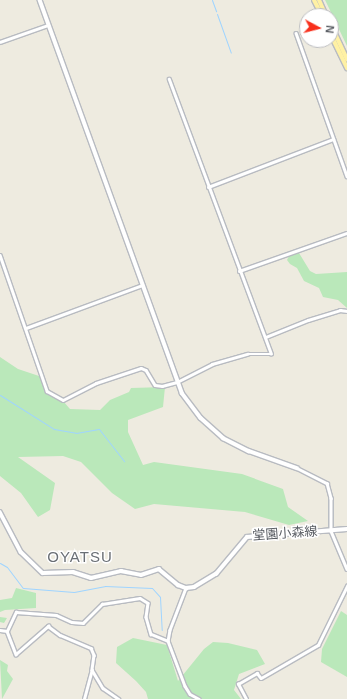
<!DOCTYPE html>
<html>
<head>
<meta charset="utf-8">
<style>
	body { margin:0 }
	#map { position:relative; width:347px; height:699px; overflow:hidden; background:#eeebe0; font-family:Arial,"Noto Sans JP",sans-serif }
	div>[style] { position:absolute }
	[style*='--x'] { left:calc(var(--x)*1px); top:calc(var(--y)*1px); width:calc(var(--w)*1px); rotate:calc(var(--a)*1deg) }
	.green>* { inset:0; background:#bae8ba }
	.stream>* { height:1px; margin:-0.5px; padding:0 0.5px; transform-origin:0.5px; border-radius:0.5px; background:#9fd4ff }
	.roads { filter:drop-shadow(1px 0 #b8bbc1) drop-shadow(-1px 0 #b8bbc1) drop-shadow(0 1px #b8bbc1) drop-shadow(0 -1px #b8bbc1) }
	.street>* { height:2.5px; margin:-1.25px; padding:0 1.25px; transform-origin:1.25px; border-radius:1.25px; background:#fff }
	.secondary>* { height:3.5px; margin:-1.75px; padding:0 1.75px; transform-origin:1.75px; border-radius:1.75px; background:#fff }
	.primary>* { height:4px; margin:-2px; padding:0 2px; transform-origin:2px; border-radius:2px; background:#fff1a4 }
	span { translate:-50% -50%; white-space:nowrap; text-align:center; line-height:1.15; -webkit-text-stroke:3px #fff; paint-order:stroke }
	.street-label { font-size:13px; color:#595d63 }
	.quarter-label { font-size:15px; color:#6a6f75; letter-spacing:1px }
	.north { position:absolute; left:299px; top:8px; width:40px; height:40px; box-sizing:border-box; background:#fff; border:1px solid #bdbec1; border-radius:50%; rotate:97deg; font-size:11px; font-weight:700; line-height:16px; text-align:center; color:#595d63 }
	.north::after { content:''; display:block; margin:auto; width:14px; height:18px; background:#f8301c; clip-path:polygon(50% 0,100% 100%,50% 72%,0 100%) }
</style>
</head>
<body>
<div id="map">
	<div class="green">
		<i style="clip-path:polygon(325px 0,347px 0,347px 46px,327px 4px)"></i>
		<i style="clip-path:polygon(299px 253px,310px 271px,316px 274px,347px 272px,347px 308px,338px 300px,323px 297px,319px 288px,304px 281px,297px 268px,290px 264px,287px 260px,290px 254px)"></i>
		<i style="clip-path:polygon(0 357px,18px 369px,42px 377px,46px 392px,63px 401px,70px 409px,100px 410px,110px 400px,129px 392px,131px 388px,165px 387px,163px 407px,128px 420px,128px 432px,143px 465px,154px 462px,242px 474px,283px 489px,288px 507px,308px 521px,289px 525px,245px 512px,154px 504px,135px 509px,112px 493px,81px 462px,63px 456px,18px 457px,55px 483px,50px 510px,38px 517px,21px 493px,0 476px)"></i>
		<i style="clip-path:polygon(16px 588px,36px 593px,36px 608px,5px 610px,0 612px,0 617px,7px 618px,4px 623px,0 622px,0 600px,12px 598px)"></i>
		<i style="clip-path:polygon(341px 611px,347px 615px,347px 677px,321px 662px,322px 649px)"></i>
		<i style="clip-path:polygon(133px 638px,167px 645px,178px 681px,204px 649px,213px 642px,228px 643px,257px 650px,265px 664px,239px 674px,234px 690px,241px 699px,148px 699px,146px 692px,136px 681px,116px 663px,117px 647px)"></i>
		<i style="clip-path:polygon(0 660px,8px 665px,7px 671px,13px 679px,2px 699px)"></i>
	</div>
	<div class="stream">
		<i style="--x:212;--y:0;--w:12;--a:70"></i>
		<i style="--x:217;--y:14;--w:41;--a:70.3"></i>
		<i style="--x:0;--y:395;--w:64;--a:32.2"></i>
		<i style="--x:54;--y:429;--w:22;--a:10"></i>
		<i style="--x:76;--y:433;--w:23;--a:-10"></i>
		<i style="--x:99;--y:429;--w:41;--a:52"></i>
		<i style="--x:0;--y:563;--w:8;--a:30"></i>
		<i style="--x:7;--y:567;--w:26;--a:53"></i>
		<i style="--x:23;--y:588;--w:51;--a:4.5"></i>
		<i style="--x:74;--y:592;--w:32;--a:-11"></i>
		<i style="--x:105;--y:586;--w:47;--a:2.4"></i>
		<i style="--x:152;--y:588;--w:12;--a:48"></i>
		<i style="--x:160;--y:597;--w:33;--a:87"></i>
	</div>
	<div class="roads">
		<div class="street">
			<i style="--x:296;--y:33;--w:152;--a:70.4"></i>
			<i style="--x:0;--y:42;--w:51;--a:-19.5"></i>
			<i style="--x:208;--y:187;--w:134;--a:-21"></i>
			<i style="--x:0;--y:255;--w:144;--a:70.9"></i>
			<i style="--x:47;--y:391;--w:18;--a:29"></i>
			<i style="--x:63;--y:400;--w:37;--a:-27"></i>
			<i style="--x:96;--y:383;--w:47;--a:-18.4"></i>
			<i style="--x:141;--y:368;--w:5;--a:22"></i>
			<i style="--x:146;--y:370;--w:17;--a:59"></i>
			<i style="--x:155;--y:385;--w:7;--a:8"></i>
			<i style="--x:162;--y:386;--w:16;--a:-15"></i>
			<i style="--x:177;--y:382;--w:39;--a:-27"></i>
			<i style="--x:212;--y:364;--w:37;--a:-16"></i>
			<i style="--x:248;--y:354;--w:23;--a:0"></i>
			<i style="--x:271;--y:354;--w:293;--a:-110.4"></i>
			<i style="--x:239;--y:271;--w:114;--a:-19.4"></i>
			<i style="--x:26;--y:328;--w:124;--a:-20.3"></i>
			<i style="--x:266;--y:337;--w:45;--a:-22"></i>
			<i style="--x:308;--y:320;--w:34;--a:-17"></i>
			<i style="--x:340;--y:310;--w:7;--a:8"></i>
			<i style="--x:297;--y:468;--w:34;--a:27"></i>
			<i style="--x:327;--y:483;--w:16;--a:75"></i>
			<i style="--x:331;--y:498;--w:33;--a:90"></i>
			<i style="--x:331;--y:531;--w:41;--a:67.2"></i>
			<i style="--x:186;--y:588;--w:45;--a:110.9"></i>
			<i style="--x:170;--y:630;--w:11;--a:100"></i>
			<i style="--x:168;--y:641;--w:48;--a:69.3"></i>
			<i style="--x:185;--y:686;--w:9;--a:58"></i>
			<i style="--x:190;--y:694;--w:10;--a:29"></i>
			<i style="--x:0;--y:630;--w:7;--a:8"></i>
			<i style="--x:7;--y:631;--w:21;--a:-65"></i>
			<i style="--x:16;--y:612;--w:40;--a:4.3"></i>
			<i style="--x:56;--y:615;--w:17;--a:24"></i>
			<i style="--x:72;--y:622;--w:11;--a:5"></i>
			<i style="--x:83;--y:623;--w:27;--a:-45"></i>
			<i style="--x:102;--y:604;--w:38;--a:-9"></i>
			<i style="--x:140;--y:598;--w:9;--a:32"></i>
			<i style="--x:148;--y:603;--w:14;--a:98"></i>
			<i style="--x:146;--y:617;--w:18;--a:74"></i>
			<i style="--x:151;--y:634;--w:18;--a:22"></i>
			<i style="--x:7;--y:631;--w:25;--a:69"></i>
			<i style="--x:16;--y:654;--w:43;--a:-41.2"></i>
			<i style="--x:48;--y:626;--w:15;--a:37"></i>
			<i style="--x:60;--y:635;--w:34;--a:23"></i>
			<i style="--x:91;--y:648;--w:8;--a:67"></i>
			<i style="--x:94;--y:655;--w:15;--a:98"></i>
			<i style="--x:92;--y:670;--w:21;--a:59"></i>
			<i style="--x:103;--y:688;--w:19;--a:35"></i>
			<i style="--x:84;--y:699;--w:30;--a:-75"></i>
			<i style="--x:246;--y:699;--w:17;--a:-118"></i>
			<i style="--x:238;--y:684;--w:22;--a:-30"></i>
			<i style="--x:257;--y:673;--w:6;--a:51"></i>
			<i style="--x:261;--y:678;--w:66;--a:-30.1"></i>
			<i style="--x:318;--y:645;--w:66;--a:-63.8"></i>
		</div>
		<div class="secondary">
			<i style="--x:40;--y:0;--w:418;--a:70.1"></i>
			<i style="--x:182;--y:393;--w:31;--a:53"></i>
			<i style="--x:201;--y:418;--w:30;--a:42"></i>
			<i style="--x:223;--y:438;--w:29;--a:27"></i>
			<i style="--x:249;--y:451;--w:51;--a:19.5"></i>
			<i style="--x:0;--y:512;--w:45;--a:62.3"></i>
			<i style="--x:21;--y:552;--w:30;--a:44"></i>
			<i style="--x:43;--y:573;--w:30;--a:-2"></i>
			<i style="--x:73;--y:572;--w:19;--a:18"></i>
			<i style="--x:91;--y:578;--w:31;--a:-13"></i>
			<i style="--x:121;--y:571;--w:20;--a:11"></i>
			<i style="--x:141;--y:575;--w:19;--a:-18"></i>
			<i style="--x:159;--y:569;--w:25;--a:40"></i>
			<i style="--x:178;--y:585;--w:9;--a:21"></i>
			<i style="--x:186;--y:588;--w:8;--a:-7"></i>
			<i style="--x:194;--y:587;--w:26;--a:-31"></i>
			<i style="--x:216;--y:574;--w:48;--a:-50"></i>
			<i style="--x:247;--y:537;--w:100;--a:-4.6"></i>
		</div>
		<div class="primary">
			<i style="--x:314;--y:0;--w:18;--a:63"></i>
			<i style="--x:319;--y:0;--w:17;--a:66"></i>
			<i style="--x:331;--y:25;--w:38;--a:65"></i>
			<i style="--x:331;--y:35;--w:37;--a:64"></i>
		</div>
	</div>
	<div class="street-label">
		<span style="left:285px;top:534px;rotate:-4deg">堂園小森線</span>
	</div>
	<div class="quarter-label">
		<span style="left:80px;top:557px">OYATSU</span>
	</div>
	<div class="north">N</div>
</div>
</body>
</html>
